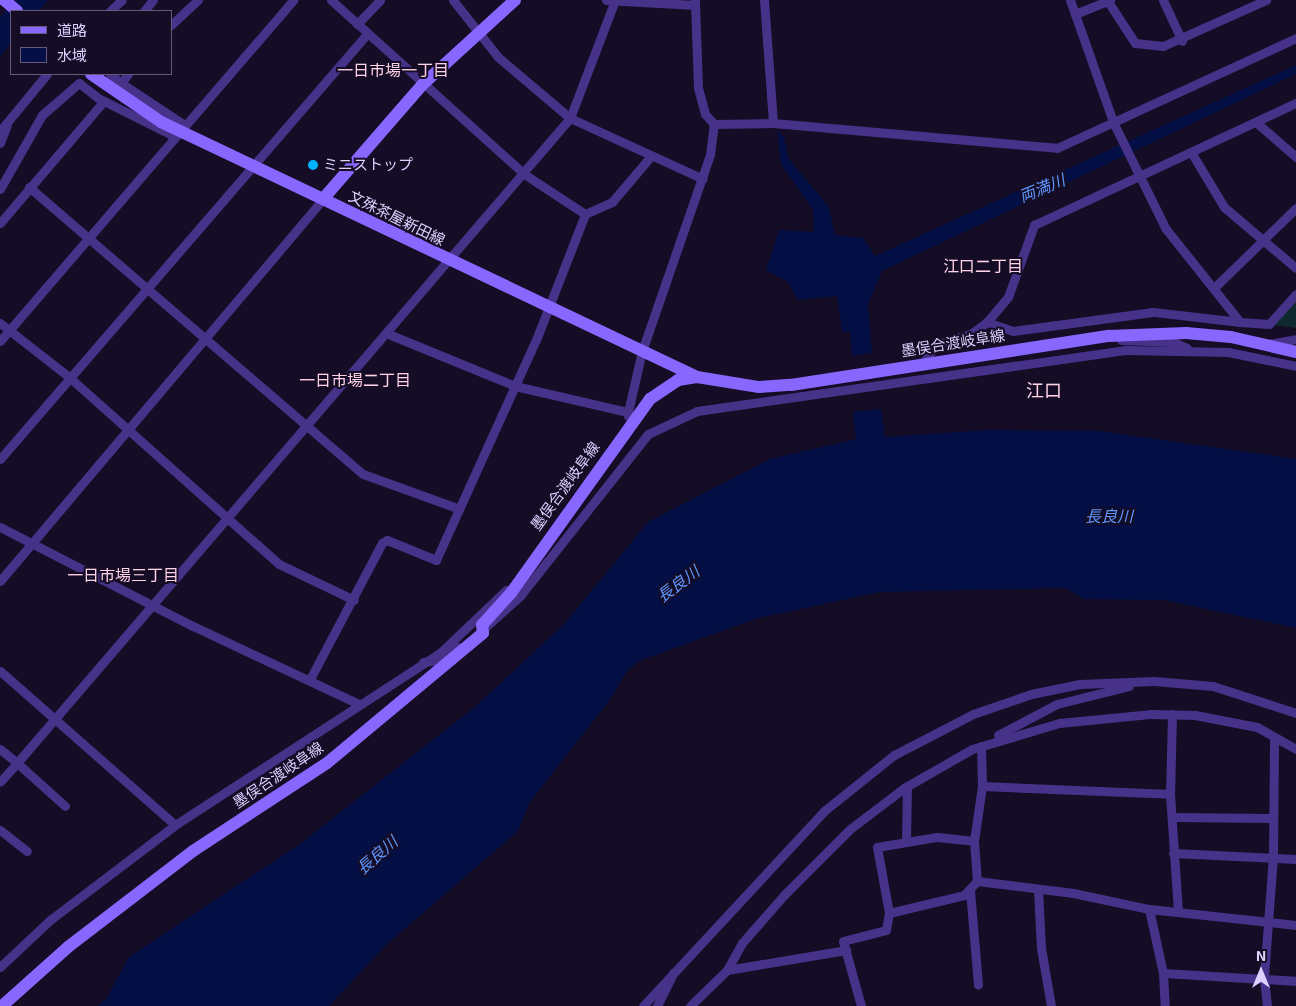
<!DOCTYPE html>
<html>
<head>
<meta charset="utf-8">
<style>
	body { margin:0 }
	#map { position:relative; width:1296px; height:1006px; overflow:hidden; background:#150c25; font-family:"Exo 2","Noto Sans JP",sans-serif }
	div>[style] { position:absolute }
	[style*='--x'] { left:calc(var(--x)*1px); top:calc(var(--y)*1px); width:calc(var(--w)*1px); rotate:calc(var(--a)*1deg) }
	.green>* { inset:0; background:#0e2a30 }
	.water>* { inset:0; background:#041045 }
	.street>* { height:9px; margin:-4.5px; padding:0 4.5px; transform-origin:4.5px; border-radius:4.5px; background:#463289 }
	.secondary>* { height:12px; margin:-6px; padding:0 6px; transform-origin:6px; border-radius:6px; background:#8867ff }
	.dots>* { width:14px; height:14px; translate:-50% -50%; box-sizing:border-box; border:2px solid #150c25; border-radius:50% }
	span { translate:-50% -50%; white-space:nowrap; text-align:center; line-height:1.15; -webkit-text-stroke:4px #150c25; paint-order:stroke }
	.poi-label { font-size:15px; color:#ded0ff }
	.left { translate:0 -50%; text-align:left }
	.street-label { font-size:15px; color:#ded0ff }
	.neighbourhood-label { font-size:16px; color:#ffd2e6 }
	.water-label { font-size:16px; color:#5e96ff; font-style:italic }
	.quarter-label { font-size:18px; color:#ffd2e6 }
	.legend { position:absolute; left:10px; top:10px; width:162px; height:65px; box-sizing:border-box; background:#150c25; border:1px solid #655a7c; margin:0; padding:6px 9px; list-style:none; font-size:15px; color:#ded0ff }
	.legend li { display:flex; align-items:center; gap:10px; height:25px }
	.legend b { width:25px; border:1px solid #655a7c }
	.north { position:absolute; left:1236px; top:946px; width:50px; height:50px; -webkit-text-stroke:4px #150c25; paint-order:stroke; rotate:0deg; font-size:14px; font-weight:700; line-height:20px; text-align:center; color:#ded0ff }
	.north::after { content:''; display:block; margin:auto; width:18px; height:22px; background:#ded0ff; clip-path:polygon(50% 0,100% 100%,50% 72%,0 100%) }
</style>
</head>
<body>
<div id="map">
	<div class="green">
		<i style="clip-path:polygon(1296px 300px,1296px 328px,1274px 325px)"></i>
	</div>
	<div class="water">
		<i style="clip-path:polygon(15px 0,48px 0,39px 11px,11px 11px,11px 43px,0 56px,0 17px)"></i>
		<i style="clip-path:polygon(1296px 65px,1296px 74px,882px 271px,868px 304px,872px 353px,852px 356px,850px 331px,842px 332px,837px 296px,798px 300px,788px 282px,766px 270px,779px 230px,814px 232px,813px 210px,781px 164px,777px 130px,784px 137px,788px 158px,829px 207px,835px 235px,863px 238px,875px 256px)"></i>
		<i style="clip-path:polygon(881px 409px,885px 437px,987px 430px,1099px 431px,1296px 459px,1296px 628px,1164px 600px,1084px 599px,1066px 588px,880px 592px,758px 618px,639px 661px,627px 671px,609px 701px,529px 803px,518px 831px,387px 944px,329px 1006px,97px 1006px,106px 999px,129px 957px,301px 843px,476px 706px,565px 623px,648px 522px,770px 459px,856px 439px,853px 412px)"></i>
	</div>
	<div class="street">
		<i style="--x:331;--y:0;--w:260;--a:42"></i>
		<i style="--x:524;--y:174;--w:73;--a:33.3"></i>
		<i style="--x:453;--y:0;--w:73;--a:51.7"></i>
		<i style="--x:498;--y:57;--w:94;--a:40.3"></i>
		<i style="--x:570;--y:118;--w:146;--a:24.6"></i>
		<i style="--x:606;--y:0;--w:89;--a:3.2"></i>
		<i style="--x:764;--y:0;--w:123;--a:85.8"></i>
		<i style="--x:1070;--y:0;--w:132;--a:70.5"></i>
		<i style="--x:1114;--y:124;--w:117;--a:63.7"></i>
		<i style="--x:1166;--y:229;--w:119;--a:51.5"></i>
		<i style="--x:1240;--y:322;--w:29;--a:4"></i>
		<i style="--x:1269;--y:324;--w:40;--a:-48"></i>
		<i style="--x:1163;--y:0;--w:45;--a:65.1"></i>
		<i style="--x:1109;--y:3;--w:48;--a:57"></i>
		<i style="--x:1135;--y:43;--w:28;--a:6"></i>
		<i style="--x:1163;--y:46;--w:113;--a:-24.1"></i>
		<i style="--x:110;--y:11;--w:16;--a:-43"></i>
		<i style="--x:144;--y:11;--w:14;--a:-51"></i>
		<i style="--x:1075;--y:14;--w:38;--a:-22"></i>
		<i style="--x:357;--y:24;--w:33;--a:-46"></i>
		<i style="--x:171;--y:25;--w:37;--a:-43"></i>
		<i style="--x:110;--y:74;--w:14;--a:39"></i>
		<i style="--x:128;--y:74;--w:11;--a:128"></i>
		<i style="--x:121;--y:83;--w:74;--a:33.5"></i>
		<i style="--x:1257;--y:123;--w:52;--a:41.1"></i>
		<i style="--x:714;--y:124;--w:59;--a:-1"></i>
		<i style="--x:773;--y:123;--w:285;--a:5"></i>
		<i style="--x:1057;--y:148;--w:263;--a:-24.7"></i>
		<i style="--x:0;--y:131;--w:74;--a:-50.5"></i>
		<i style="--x:0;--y:143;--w:19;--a:-69"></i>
		<i style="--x:1191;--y:152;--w:64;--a:59"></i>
		<i style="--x:1224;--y:207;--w:94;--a:40.3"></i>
		<i style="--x:29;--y:187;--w:440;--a:40.7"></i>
		<i style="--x:363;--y:474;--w:100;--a:19.9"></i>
		<i style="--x:0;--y:189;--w:85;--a:-60.4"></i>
		<i style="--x:42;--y:115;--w:49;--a:-40.9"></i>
		<i style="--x:79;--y:83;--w:24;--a:38"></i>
		<i style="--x:98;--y:98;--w:85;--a:26.6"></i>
		<i style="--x:585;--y:214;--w:30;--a:-24"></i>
		<i style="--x:612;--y:202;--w:60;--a:-49.7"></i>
		<i style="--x:0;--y:223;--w:160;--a:-49.6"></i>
		<i style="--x:1215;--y:287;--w:113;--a:-44.3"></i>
		<i style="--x:1240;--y:322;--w:88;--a:-173.4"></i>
		<i style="--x:1153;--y:312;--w:141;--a:172.3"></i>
		<i style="--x:1013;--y:331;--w:28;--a:-161"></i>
		<i style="--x:987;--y:322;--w:33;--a:-50"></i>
		<i style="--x:1008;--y:297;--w:77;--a:-70.1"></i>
		<i style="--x:1034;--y:225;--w:289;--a:-25"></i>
		<i style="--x:0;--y:323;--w:88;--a:38"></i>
		<i style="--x:69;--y:377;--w:281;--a:41.7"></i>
		<i style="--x:279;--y:564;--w:83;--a:25.6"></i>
		<i style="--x:386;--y:333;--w:139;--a:22.3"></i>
		<i style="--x:515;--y:386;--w:116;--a:13"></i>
		<i style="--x:628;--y:412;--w:4;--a:90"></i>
		<i style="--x:1121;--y:340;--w:52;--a:2.2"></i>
		<i style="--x:1173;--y:342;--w:15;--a:23"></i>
		<i style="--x:0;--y:341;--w:450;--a:-49.3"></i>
		<i style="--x:1268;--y:344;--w:28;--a:-10"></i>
		<i style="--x:922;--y:364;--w:25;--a:-53"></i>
		<i style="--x:937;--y:344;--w:37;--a:-17"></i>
		<i style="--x:972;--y:333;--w:19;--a:-36"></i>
		<i style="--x:628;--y:412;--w:63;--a:-77.1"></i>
		<i style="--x:642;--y:351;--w:207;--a:-70.9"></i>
		<i style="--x:710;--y:155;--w:31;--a:-83"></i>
		<i style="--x:714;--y:124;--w:13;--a:-132"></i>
		<i style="--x:705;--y:114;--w:27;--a:-105"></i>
		<i style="--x:698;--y:88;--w:88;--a:-92"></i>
		<i style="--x:0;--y:459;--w:562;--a:-49.19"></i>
		<i style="--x:0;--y:527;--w:217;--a:27.2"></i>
		<i style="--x:193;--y:626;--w:183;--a:25.2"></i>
		<i style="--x:0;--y:581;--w:500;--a:-49.78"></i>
		<i style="--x:480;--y:632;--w:54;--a:-42"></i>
		<i style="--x:520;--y:596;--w:206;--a:-51.7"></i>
		<i style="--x:648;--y:434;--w:54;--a:-25.1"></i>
		<i style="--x:697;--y:411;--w:432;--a:-8.1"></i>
		<i style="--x:1125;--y:350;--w:103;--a:1.1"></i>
		<i style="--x:1228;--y:352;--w:69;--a:11.6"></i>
		<i style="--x:423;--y:662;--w:18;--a:-6"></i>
		<i style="--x:441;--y:660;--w:21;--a:-39"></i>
		<i style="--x:0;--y:671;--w:233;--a:41.3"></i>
		<i style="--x:310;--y:679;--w:154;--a:-62.1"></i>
		<i style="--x:382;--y:543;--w:6;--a:-31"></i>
		<i style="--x:387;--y:540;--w:53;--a:22.2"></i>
		<i style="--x:436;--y:560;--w:242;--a:-65.6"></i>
		<i style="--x:536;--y:340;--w:135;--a:-68.7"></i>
		<i style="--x:1172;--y:714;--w:80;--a:91.4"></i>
		<i style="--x:1170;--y:794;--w:118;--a:86.1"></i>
		<i style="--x:998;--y:735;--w:67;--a:-27.7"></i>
		<i style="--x:1057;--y:704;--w:74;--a:-14"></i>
		<i style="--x:0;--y:749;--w:22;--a:39"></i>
		<i style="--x:17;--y:763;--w:25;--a:132"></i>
		<i style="--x:982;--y:786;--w:188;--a:2.4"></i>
		<i style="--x:65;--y:806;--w:64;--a:-138.1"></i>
		<i style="--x:17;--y:763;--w:850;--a:-49.39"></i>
		<i style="--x:570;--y:118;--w:126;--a:-69.1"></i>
		<i style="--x:1172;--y:817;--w:99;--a:0.6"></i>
		<i style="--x:0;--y:830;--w:34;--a:38"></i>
		<i style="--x:906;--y:841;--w:55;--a:-89"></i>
		<i style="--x:1173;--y:853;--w:123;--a:2.8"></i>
		<i style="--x:977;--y:881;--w:97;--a:7.1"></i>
		<i style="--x:1073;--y:893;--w:78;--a:11.9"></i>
		<i style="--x:1149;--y:909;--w:148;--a:6.2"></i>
		<i style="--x:1038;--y:889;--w:59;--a:87.1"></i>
		<i style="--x:1041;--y:948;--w:59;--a:80.2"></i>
		<i style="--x:970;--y:891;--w:94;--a:85.1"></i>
		<i style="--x:1149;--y:909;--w:66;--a:77.7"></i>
		<i style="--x:1163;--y:973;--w:33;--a:87"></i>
		<i style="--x:889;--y:913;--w:67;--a:-100.3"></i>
		<i style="--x:877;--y:847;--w:61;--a:-9.5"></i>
		<i style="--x:937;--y:837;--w:37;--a:6"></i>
		<i style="--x:0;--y:967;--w:69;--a:-43.2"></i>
		<i style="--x:50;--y:920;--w:157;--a:-37.2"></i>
		<i style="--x:175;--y:825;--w:317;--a:-33"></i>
		<i style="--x:441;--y:652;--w:90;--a:-43.6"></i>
		<i style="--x:727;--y:970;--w:121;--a:-9.5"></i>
		<i style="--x:1163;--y:973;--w:133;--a:3.4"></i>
		<i style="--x:643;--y:1006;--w:266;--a:-47.1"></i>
		<i style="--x:824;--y:811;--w:90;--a:-38.7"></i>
		<i style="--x:894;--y:755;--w:89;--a:-27.4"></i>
		<i style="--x:973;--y:714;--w:61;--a:-19"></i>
		<i style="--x:1031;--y:694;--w:50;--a:-11.5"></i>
		<i style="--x:1080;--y:684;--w:74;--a:-2.3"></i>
		<i style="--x:1154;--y:681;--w:59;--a:4.8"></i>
		<i style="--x:1213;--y:686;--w:87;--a:18"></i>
		<i style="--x:657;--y:1006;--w:37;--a:-64"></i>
		<i style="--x:690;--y:1006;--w:52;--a:-44.2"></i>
		<i style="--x:727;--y:970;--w:31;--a:-61"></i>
		<i style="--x:742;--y:943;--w:64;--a:-48.8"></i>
		<i style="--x:784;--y:895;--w:93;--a:-45"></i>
		<i style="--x:850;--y:829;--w:68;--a:-37.2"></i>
		<i style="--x:904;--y:788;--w:78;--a:-29.8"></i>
		<i style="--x:972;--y:749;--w:91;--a:-16.6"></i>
		<i style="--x:1059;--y:723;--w:91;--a:-5.6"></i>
		<i style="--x:1150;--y:714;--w:45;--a:1.3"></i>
		<i style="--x:1195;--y:715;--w:63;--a:11"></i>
		<i style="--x:1257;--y:727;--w:45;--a:29.4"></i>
		<i style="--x:861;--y:1006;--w:67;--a:-105.5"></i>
		<i style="--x:843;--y:941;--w:44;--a:-14.3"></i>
		<i style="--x:886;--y:930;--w:17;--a:-80"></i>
		<i style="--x:889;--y:913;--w:77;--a:-13.5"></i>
		<i style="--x:964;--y:895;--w:19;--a:-47"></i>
		<i style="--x:977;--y:881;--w:40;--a:-94.3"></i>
		<i style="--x:974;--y:841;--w:56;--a:-81.7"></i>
		<i style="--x:982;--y:786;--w:40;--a:-91.4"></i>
		<i style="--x:1267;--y:1006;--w:30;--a:-96"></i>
		<i style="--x:1264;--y:976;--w:119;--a:-85.7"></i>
		<i style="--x:1273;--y:857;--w:120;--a:-89.5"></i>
	</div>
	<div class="secondary">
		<i style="--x:4;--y:0;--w:17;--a:40"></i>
		<i style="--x:91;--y:74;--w:85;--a:34.4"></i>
		<i style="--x:161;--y:122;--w:594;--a:25.44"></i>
		<i style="--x:323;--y:199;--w:151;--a:-49"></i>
		<i style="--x:422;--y:85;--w:126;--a:-42.4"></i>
		<i style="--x:2;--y:1006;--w:89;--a:-41.8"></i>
		<i style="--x:68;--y:947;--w:158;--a:-37.5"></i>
		<i style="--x:193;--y:851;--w:160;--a:-33.3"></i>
		<i style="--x:327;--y:763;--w:203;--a:-39.8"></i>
		<i style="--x:483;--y:633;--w:8;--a:-97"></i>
		<i style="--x:482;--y:625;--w:43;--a:-47.8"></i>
		<i style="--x:511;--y:593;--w:239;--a:-54.4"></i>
		<i style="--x:650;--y:399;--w:34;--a:-34"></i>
		<i style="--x:678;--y:380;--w:19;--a:-9"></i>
		<i style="--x:697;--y:377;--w:63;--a:9.2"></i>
		<i style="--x:759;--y:387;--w:32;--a:-4"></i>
		<i style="--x:791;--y:385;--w:322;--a:-8.8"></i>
		<i style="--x:1109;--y:336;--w:77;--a:-2.2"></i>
		<i style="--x:1186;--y:333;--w:45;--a:5.1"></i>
		<i style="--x:1231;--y:337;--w:67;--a:13"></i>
	</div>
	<div class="dots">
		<i style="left:313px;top:165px;background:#00b2fb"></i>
	</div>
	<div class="poi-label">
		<span class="left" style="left:323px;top:165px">ミニストップ</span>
	</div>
	<div class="street-label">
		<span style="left:397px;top:218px;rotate:26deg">文殊茶屋新田線</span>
		<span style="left:953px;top:343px;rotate:-9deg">墨俣合渡岐阜線</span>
		<span style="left:565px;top:486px;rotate:-54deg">墨俣合渡岐阜線</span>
		<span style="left:278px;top:775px;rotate:-34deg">墨俣合渡岐阜線</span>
	</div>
	<div class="neighbourhood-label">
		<span style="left:393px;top:70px">一日市場一丁目</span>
		<span style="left:983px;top:266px">江口二丁目</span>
		<span style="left:355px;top:380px">一日市場二丁目</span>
		<span style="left:123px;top:575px">一日市場三丁目</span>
	</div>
	<div class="water-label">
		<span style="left:1042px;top:188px;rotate:-22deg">両満川</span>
		<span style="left:1109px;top:516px">長良川</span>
		<span style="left:678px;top:584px;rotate:-37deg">長良川</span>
		<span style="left:377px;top:855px;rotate:-41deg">長良川</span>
	</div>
	<div class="quarter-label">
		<span style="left:1044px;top:390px">江口</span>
	</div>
	<ul class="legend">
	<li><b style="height:6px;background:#8867ff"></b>道路</li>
	<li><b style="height:14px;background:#041045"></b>水域</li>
	</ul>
	<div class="north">N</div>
</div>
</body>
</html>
